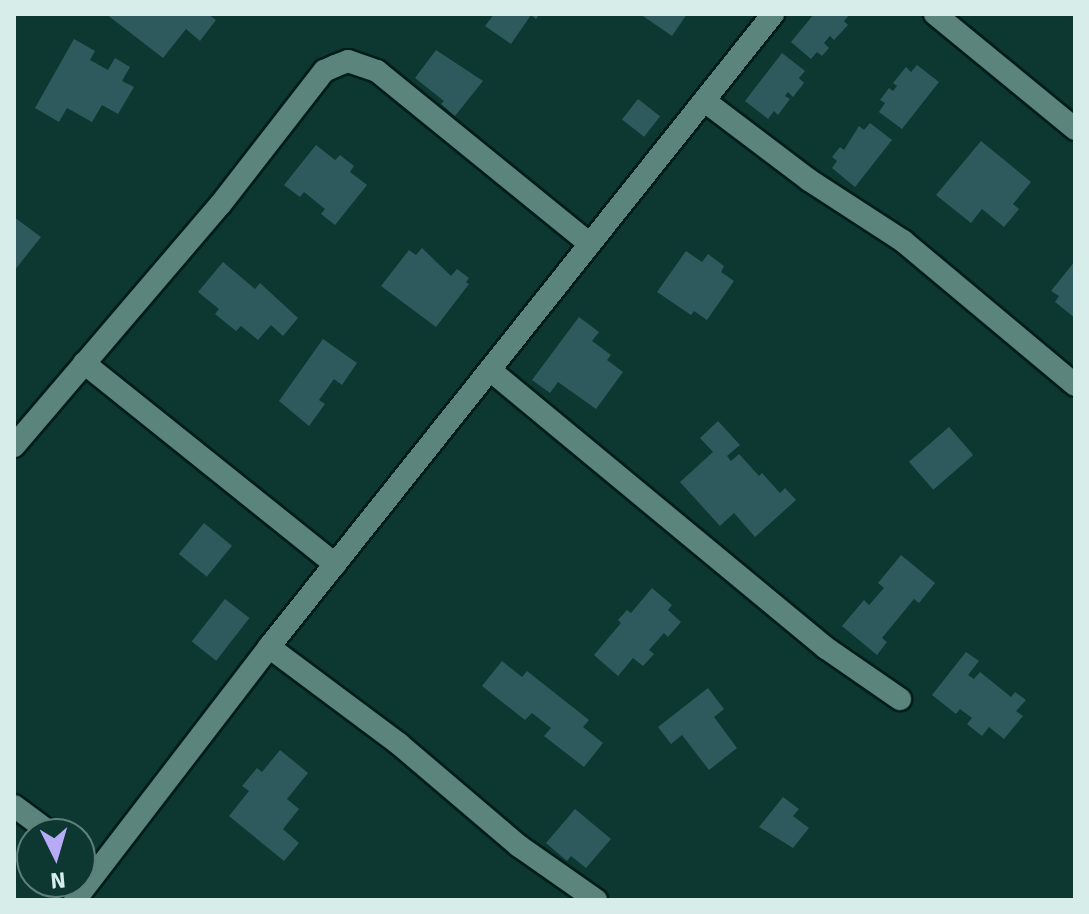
<!DOCTYPE html>
<html>
<head>
<meta charset="utf-8">
<style>
	body { margin:0 }
	#map { position:relative; width:1089px; height:914px; overflow:hidden; background:#0d3831; font-family:Signika,sans-serif }
	div>[style] { position:absolute }
	[style*='--x'] { left:calc(var(--x)*1px); top:calc(var(--y)*1px); width:calc(var(--w)*1px); rotate:calc(var(--a)*1deg) }
	.building>* { inset:0; background:#2e595d; transform-origin:0 0 }
	.roads { filter:drop-shadow(2px 0 #001d19) drop-shadow(-2px 0 #001d19) drop-shadow(0 2px #001d19) drop-shadow(0 -2px #001d19) }
	.street>* { height:22px; margin:-11px; padding:0 11px; transform-origin:11px; border-radius:11px; background:#5b847c }
	span { translate:-50% -50%; white-space:nowrap; text-align:center; line-height:1.15; -webkit-text-stroke:8px #0d3831; paint-order:stroke }
	.frame { position:absolute; inset:0; border:16px solid #d7ede9; pointer-events:none }
	.north { position:absolute; left:16px; top:818px; width:80px; height:80px; box-sizing:border-box; background:#0d3831; border:2px solid #5e807b; border-radius:50%; rotate:175deg; font-size:22px; font-weight:700; line-height:32px; text-align:center; color:#d7ede9 }
	.north::after { content:''; display:block; margin:auto; width:28px; height:36px; background:#b7abf8; clip-path:polygon(50% 0,100% 100%,50% 72%,0 100%) }
</style>
</head>
<body>
<div id="map">
	<div class="building">
		<i style="clip-path:polygon(106px 14px,208px 14px,216px 20px,200px 41px,186px 29px,163px 58px)"></i>
		<i style="clip-path:polygon(494px 14px,540px 14px,536px 19px,531px 15px,511px 44px,485px 26px)"></i>
		<i style="clip-path:polygon(640px 14px,687px 14px,672px 36px)"></i>
		<i style="clip-path:polygon(814px 14px,850px 14px,844px 21px,848px 25px,834px 40px,830px 36px,824px 43px,829px 48px,822px 56px,817px 52px,811px 59px,791px 42px)"></i>
		<i style="clip-path:polygon(74px 39px,95px 51px,90px 60px,108px 70px,115px 58px,130px 67px,122px 81px,134px 87px,118px 114px,102px 105px,92px 122px,67px 108px,59px 122px,35px 108px)"></i>
		<i style="clip-path:polygon(436px 50px,483px 81px,455px 116px,441px 104px,444px 101px,415px 78px)"></i>
		<i style="clip-path:polygon(782px 53px,805px 71px,799px 78px,804px 83px,793px 97px,788px 92px,785px 96px,790px 99px,778px 115px,774px 111px,768px 119px,745px 101px)"></i>
		<i style="clip-path:polygon(917px 65px,939px 82px,902px 129px,879px 112px,885px 103px,880px 100px,889px 88px,893px 91px,897px 86px,893px 83px,906px 67px,911px 72px)"></i>
		<i style="left:638px;top:99px;width:28px;height:26px;rotate:38deg"></i>
		<i style="clip-path:polygon(870px 123px,892px 140px,855px 187px,832px 168px,837px 161px,832px 157px,840px 147px,844px 150px,859px 126px,864px 130px)"></i>
		<i style="clip-path:polygon(981px 141px,1031px 182px,1013px 204px,1019px 209px,1004px 227px,982px 209px,971px 223px,936px 195px)"></i>
		<i style="clip-path:polygon(316px 145px,335px 160px,340px 155px,354px 166px,350px 172px,367px 185px,335px 225px,321px 214px,325px 209px,304px 192px,300px 197px,284px 185px)"></i>
		<i style="clip-path:polygon(14px 217px,41px 237px,14px 271px)"></i>
		<i style="clip-path:polygon(422px 248px,451px 276px,457px 269px,469px 278px,466px 282px,469px 284px,436px 327px,381px 286px,409px 250px,416px 255px)"></i>
		<i style="clip-path:polygon(686px 251px,702px 262px,708px 254px,724px 266px,721px 272px,734px 281px,707px 320px,694px 311px,691px 315px,657px 292px)"></i>
		<i style="clip-path:polygon(1075px 261px,1075px 318px,1055px 302px,1059px 296px,1051px 291px)"></i>
		<i style="clip-path:polygon(223px 262px,255px 289px,260px 283px,298px 318px,283px 336px,271px 325px,258px 340px,241px 326px,236px 331px,215px 314px,219px 309px,198px 292px)"></i>
		<i style="clip-path:polygon(579px 317px,599px 332px,592px 341px,611px 355px,607px 360px,623px 372px,596px 409px,558px 382px,550px 393px,532px 380px)"></i>
		<i style="clip-path:polygon(323px 339px,357px 363px,342px 385px,334px 379px,319px 400px,325px 404px,309px 426px,279px 401px)"></i>
		<i style="clip-path:polygon(718px 421px,740px 445px,727px 456px,731px 461px,739px 454px,759px 476px,762px 473px,780px 493px,785px 488px,796px 500px,755px 537px,734px 513px,720px 526px,680px 482px,713px 452px,700px 438px)"></i>
		<i style="left:949px;top:427px;width:37px;height:53px;rotate:49deg"></i>
		<i style="left:204px;top:523px;width:36px;height:40px;rotate:39deg"></i>
		<i style="clip-path:polygon(901px 555px,935px 583px,919px 603px,914px 599px,882px 638px,887px 642px,877px 655px,842px 626px,864px 600px,869px 605px,884px 588px,878px 583px)"></i>
		<i style="clip-path:polygon(652px 588px,672px 605px,668px 610px,681px 622px,668px 637px,664px 633px,649px 650px,654px 654px,643px 666px,633px 658px,618px 676px,594px 655px,621px 623px,618px 620px,627px 610px,631px 613px)"></i>
		<i style="left:225px;top:599px;width:31px;height:54px;rotate:38deg"></i>
		<i style="clip-path:polygon(966px 652px,979px 661px,968px 675px,974px 679px,980px 672px,1011px 697px,1015px 692px,1026px 700px,1016px 711px,1023px 716px,1004px 739px,989px 727px,982px 736px,967px 724px,972px 718px,960px 709px,956px 714px,932px 695px)"></i>
		<i style="clip-path:polygon(502px 661px,522px 677px,527px 671px,589px 720px,583px 727px,603px 743px,584px 767px,544px 736px,551px 728px,532px 713px,525px 720px,482px 686px)"></i>
		<i style="clip-path:polygon(708px 688px,724px 709px,714px 717px,737px 748px,709px 770px,682px 735px,671px 744px,658px 727px)"></i>
		<i style="clip-path:polygon(280px 750px,308px 773px,287px 799px,299px 809px,283px 829px,299px 843px,284px 861px,229px 816px,249px 791px,242px 786px,257px 768px,262px 772px)"></i>
		<i style="clip-path:polygon(783px 797px,799px 809px,793px 816px,809px 828px,793px 848px,759px 827px)"></i>
		<i style="clip-path:polygon(575px 809px,611px 839px,586px 868px,571px 856px,567px 861px,546px 843px)"></i>
	</div>
	<div class="roads">
		<div class="street">
			<i style="--x:935;--y:14;--w:181;--a:39.4"></i>
			<i style="--x:706;--y:102;--w:129;--a:37.1"></i>
			<i style="--x:809;--y:180;--w:112;--a:33"></i>
			<i style="--x:903;--y:241;--w:224;--a:39.9"></i>
			<i style="--x:84;--y:363;--w:322;--a:38.7"></i>
			<i style="--x:490;--y:370;--w:436;--a:39.6"></i>
			<i style="--x:826;--y:648;--w:90;--a:34.6"></i>
			<i style="--x:14;--y:446;--w:317;--a:-49.5"></i>
			<i style="--x:220;--y:205;--w:170;--a:-52.2"></i>
			<i style="--x:324;--y:71;--w:12;--a:-24"></i>
			<i style="--x:335;--y:66;--w:14;--a:-21"></i>
			<i style="--x:348;--y:61;--w:31;--a:19"></i>
			<i style="--x:377;--y:71;--w:274;--a:39.1"></i>
			<i style="--x:269;--y:647;--w:162;--a:36.7"></i>
			<i style="--x:399;--y:744;--w:157;--a:40.4"></i>
			<i style="--x:519;--y:846;--w:94;--a:35"></i>
			<i style="--x:14;--y:806;--w:47;--a:36.4"></i>
			<i style="--x:75;--y:900;--w:319;--a:-52.5"></i>
			<i style="--x:269;--y:647;--w:809;--a:-51.47"></i>
		</div>
	</div>
	<div class="frame"></div>
	<div class="north">N</div>
</div>
</body>
</html>
